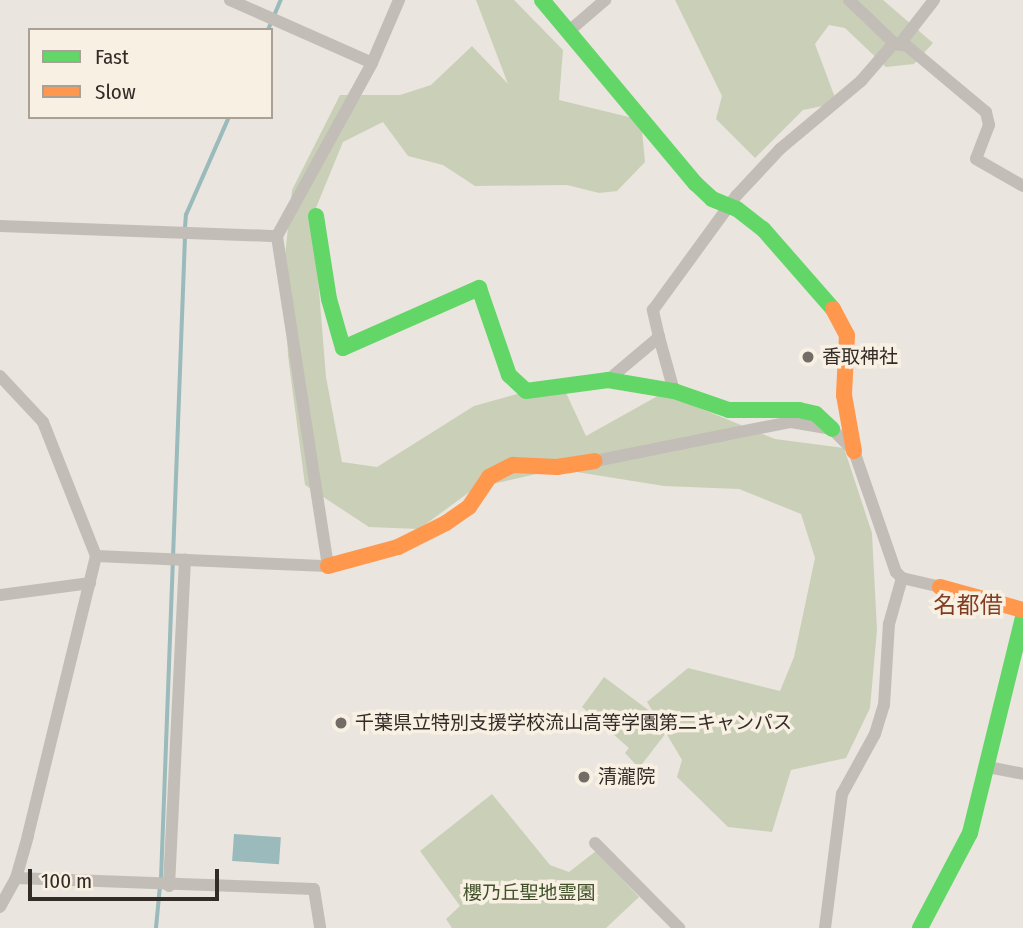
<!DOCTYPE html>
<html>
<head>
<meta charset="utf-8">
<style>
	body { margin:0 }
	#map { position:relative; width:1023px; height:928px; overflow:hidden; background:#eae5de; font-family:"Fira Sans Condensed","Noto Sans JP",sans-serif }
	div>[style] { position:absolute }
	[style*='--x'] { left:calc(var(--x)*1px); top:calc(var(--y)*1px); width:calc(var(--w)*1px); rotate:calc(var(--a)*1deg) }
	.green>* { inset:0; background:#cad0b8 }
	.water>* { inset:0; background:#9ababb; transform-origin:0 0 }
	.stream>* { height:3.5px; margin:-1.75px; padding:0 1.75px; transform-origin:1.75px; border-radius:1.75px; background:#9ababb }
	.street>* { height:12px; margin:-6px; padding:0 6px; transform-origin:6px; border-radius:6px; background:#c3bdb7 }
	.fast>* { height:16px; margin:-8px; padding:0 8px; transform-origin:8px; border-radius:8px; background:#63d668 }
	.slow>* { height:16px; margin:-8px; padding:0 8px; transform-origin:8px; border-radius:8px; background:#ff974d }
	.dots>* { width:19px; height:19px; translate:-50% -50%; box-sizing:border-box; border:4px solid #f8f0e3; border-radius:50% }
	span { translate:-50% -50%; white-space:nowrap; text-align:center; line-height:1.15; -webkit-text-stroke:7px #f8f0e3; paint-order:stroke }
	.poi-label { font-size:19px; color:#332b26 }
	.left { translate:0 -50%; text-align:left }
	.park-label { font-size:19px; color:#40512a }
	.quarter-label { font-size:23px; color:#803d21 }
	.legend { position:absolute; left:28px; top:28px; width:245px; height:91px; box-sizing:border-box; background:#f8f0e3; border:2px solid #a9a197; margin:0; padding:9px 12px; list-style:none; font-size:21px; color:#332b26 }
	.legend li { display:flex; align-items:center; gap:14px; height:35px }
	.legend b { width:35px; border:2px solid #a9a197 }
	.scale { position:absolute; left:28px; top:869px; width:191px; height:32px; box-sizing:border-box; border:4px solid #332b26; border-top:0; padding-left:9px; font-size:21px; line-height:24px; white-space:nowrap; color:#332b26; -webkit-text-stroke:5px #f8f0e3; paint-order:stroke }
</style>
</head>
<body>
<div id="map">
	<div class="green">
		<i style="clip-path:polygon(476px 0,514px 0,563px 50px,559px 100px,641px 120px,645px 162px,617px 191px,599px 193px,567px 185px,475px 186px,443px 165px,408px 156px,383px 122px,343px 142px,313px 215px,326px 377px,342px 462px,377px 467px,474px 406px,561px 382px,586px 436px,663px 393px,775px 439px,844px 448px,872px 533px,877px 630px,870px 708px,846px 758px,791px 770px,772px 832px,728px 827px,677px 777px,682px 760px,666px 733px,639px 768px,625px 753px,629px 748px,582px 707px,604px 677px,655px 715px,647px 702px,688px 668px,780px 691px,794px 657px,815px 558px,801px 514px,739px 489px,664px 486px,558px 469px,475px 488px,419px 529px,369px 527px,305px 485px,288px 356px,284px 265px,292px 190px,340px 95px,400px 95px,431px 85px,472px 46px,508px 84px)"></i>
		<i style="clip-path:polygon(675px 0,883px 0,933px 43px,914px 64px,886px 67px,845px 28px,829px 25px,815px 44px,837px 103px,803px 110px,755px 158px,716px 119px,722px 96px)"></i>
		<i style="clip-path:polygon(492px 794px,550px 865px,569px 872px,596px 851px,639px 897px,606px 928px,452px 928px,446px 919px,460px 906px,420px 851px)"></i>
	</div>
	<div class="water">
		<i style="left:234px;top:834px;width:47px;height:27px;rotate:4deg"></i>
	</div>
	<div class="stream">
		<i style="--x:268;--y:30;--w:33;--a:-67"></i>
		<i style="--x:185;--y:228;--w:13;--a:-86"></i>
		<i style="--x:186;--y:215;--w:107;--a:-66.3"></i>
		<i style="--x:161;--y:879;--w:643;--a:-87.86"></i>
		<i style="--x:156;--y:928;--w:42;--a:-84.6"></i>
	</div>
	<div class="street">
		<i style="--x:230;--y:0;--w:155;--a:23.9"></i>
		<i style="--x:849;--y:0;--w:62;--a:43.7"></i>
		<i style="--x:894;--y:43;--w:13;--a:13"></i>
		<i style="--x:907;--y:46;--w:103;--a:39.9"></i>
		<i style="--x:986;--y:112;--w:13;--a:77"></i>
		<i style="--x:989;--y:125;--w:36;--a:111"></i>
		<i style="--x:976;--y:159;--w:54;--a:29.9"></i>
		<i style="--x:569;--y:31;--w:48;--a:-40.7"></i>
		<i style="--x:899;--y:45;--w:57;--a:-52.1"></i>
		<i style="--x:0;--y:226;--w:277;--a:2.1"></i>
		<i style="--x:277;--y:236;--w:197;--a:-61.2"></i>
		<i style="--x:372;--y:63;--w:69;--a:-66.8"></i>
		<i style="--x:659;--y:337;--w:56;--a:74.5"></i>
		<i style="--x:0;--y:376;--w:63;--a:46.9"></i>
		<i style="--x:43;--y:422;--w:144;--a:68.4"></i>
		<i style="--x:96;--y:556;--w:288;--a:103.7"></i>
		<i style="--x:28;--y:836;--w:44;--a:105.9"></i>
		<i style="--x:16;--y:878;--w:33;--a:119"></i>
		<i style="--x:608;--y:380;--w:67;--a:-40.1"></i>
		<i style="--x:659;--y:337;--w:28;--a:-103"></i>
		<i style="--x:653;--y:310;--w:142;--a:-53.9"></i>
		<i style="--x:737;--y:195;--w:63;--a:-46.9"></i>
		<i style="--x:780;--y:149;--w:106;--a:-40"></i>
		<i style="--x:861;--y:81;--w:50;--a:-49"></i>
		<i style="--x:595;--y:461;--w:200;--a:-11.3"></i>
		<i style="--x:791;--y:422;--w:42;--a:9.7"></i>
		<i style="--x:832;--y:429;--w:31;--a:45"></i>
		<i style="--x:854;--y:451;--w:128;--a:70.9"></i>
		<i style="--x:896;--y:572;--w:8;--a:45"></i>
		<i style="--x:902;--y:578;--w:39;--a:13"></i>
		<i style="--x:96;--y:556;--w:232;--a:2.5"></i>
		<i style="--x:328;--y:566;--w:334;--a:-98.8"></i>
		<i style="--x:0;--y:595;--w:91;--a:-7.6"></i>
		<i style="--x:988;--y:767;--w:36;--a:11"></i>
		<i style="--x:595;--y:843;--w:120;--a:45.3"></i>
		<i style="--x:16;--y:878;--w:298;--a:2.1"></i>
		<i style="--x:314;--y:889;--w:39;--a:81"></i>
		<i style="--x:169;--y:886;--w:327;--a:-87.2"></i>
		<i style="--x:825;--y:928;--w:135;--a:-82.8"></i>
		<i style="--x:842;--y:794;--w:68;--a:-61.2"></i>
		<i style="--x:875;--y:734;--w:30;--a:-73"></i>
		<i style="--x:884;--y:705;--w:81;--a:-86.5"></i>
		<i style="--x:889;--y:624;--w:48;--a:-74.2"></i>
	</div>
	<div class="fast">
		<i style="--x:542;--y:0;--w:239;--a:50.1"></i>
		<i style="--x:695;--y:183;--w:23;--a:43"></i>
		<i style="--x:712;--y:199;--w:27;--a:22"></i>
		<i style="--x:737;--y:209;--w:33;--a:38"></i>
		<i style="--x:763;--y:229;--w:106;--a:48.8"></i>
		<i style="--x:316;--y:216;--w:84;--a:81.1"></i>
		<i style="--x:329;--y:299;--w:51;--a:74.1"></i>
		<i style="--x:343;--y:348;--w:149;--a:-23.8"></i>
		<i style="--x:479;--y:288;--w:92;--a:71"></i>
		<i style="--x:509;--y:375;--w:23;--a:43"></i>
		<i style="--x:526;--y:391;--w:83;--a:-7.6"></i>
		<i style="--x:608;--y:380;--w:67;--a:9.5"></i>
		<i style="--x:674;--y:391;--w:58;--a:19.1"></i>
		<i style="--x:729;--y:410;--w:70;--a:0"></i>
		<i style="--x:799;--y:410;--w:17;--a:13"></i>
		<i style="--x:816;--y:414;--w:22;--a:43"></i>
		<i style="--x:920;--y:928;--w:107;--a:-62.2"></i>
		<i style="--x:970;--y:833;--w:221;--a:-76.2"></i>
	</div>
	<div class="slow">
		<i style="--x:833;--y:309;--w:30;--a:62"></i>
		<i style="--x:847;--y:335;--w:60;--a:92.9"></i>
		<i style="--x:844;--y:395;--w:57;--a:79.9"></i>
		<i style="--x:328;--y:566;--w:73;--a:-15.2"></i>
		<i style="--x:398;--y:547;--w:54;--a:-26.6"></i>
		<i style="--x:446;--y:523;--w:28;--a:-35"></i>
		<i style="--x:469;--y:507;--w:36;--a:-56"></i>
		<i style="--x:489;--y:477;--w:27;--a:-27"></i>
		<i style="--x:513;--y:465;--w:44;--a:2.6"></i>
		<i style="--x:557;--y:467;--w:38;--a:-9"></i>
		<i style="--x:940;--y:587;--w:86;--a:15.5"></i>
	</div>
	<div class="dots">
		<i style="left:808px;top:357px;background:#736c66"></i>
		<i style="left:341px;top:723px;background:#736c66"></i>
		<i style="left:584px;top:777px;background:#736c66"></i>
	</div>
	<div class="poi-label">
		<span class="left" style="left:822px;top:357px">香取神社</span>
		<span class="left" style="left:355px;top:723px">千葉県立特別支援学校流山高等学園第二キャンパス</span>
		<span class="left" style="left:598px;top:777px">清瀧院</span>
	</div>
	<div class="park-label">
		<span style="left:529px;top:893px">櫻乃丘聖地霊園</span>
	</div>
	<div class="quarter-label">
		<span style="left:968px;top:605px">名都借</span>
	</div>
	<ul class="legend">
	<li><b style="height:9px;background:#63d668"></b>Fast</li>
	<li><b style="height:9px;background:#ff974d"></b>Slow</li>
	</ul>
	<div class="scale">100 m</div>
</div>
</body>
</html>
